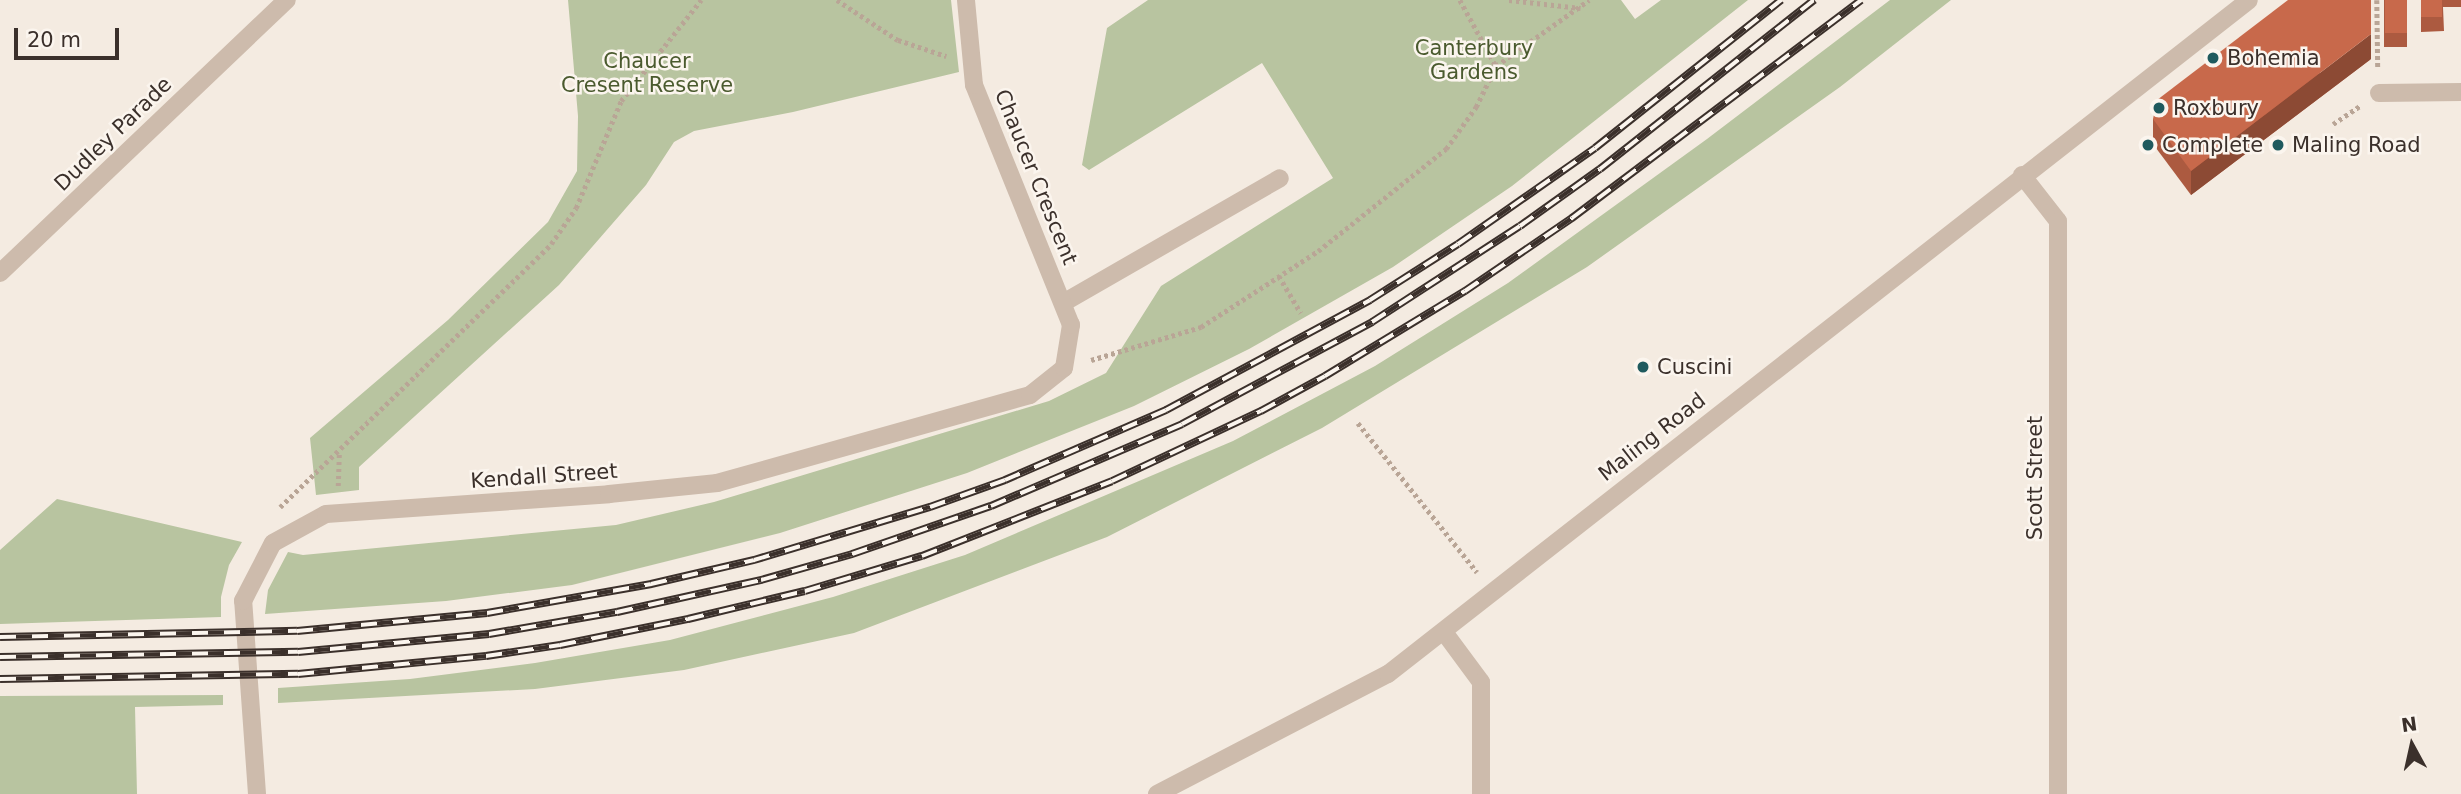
<!DOCTYPE html>
<html>
<head>
<meta charset="utf-8">
<style>
	body { margin:0 }
	#map { position:relative; width:2461px; height:794px; overflow:hidden; background:#f4ebe1; font-family:"DejaVu Sans",sans-serif }
	div>[style] { position:absolute }
	[style*='--x'] { left:calc(var(--x)*1px); top:calc(var(--y)*1px); width:calc(var(--w)*1px); rotate:calc(var(--a)*1deg) }
	.green>* { inset:0; background:#b8c4a0 }
	.path>* { height:4.5px; margin-top:-2.25px; transform-origin:0; background:repeating-linear-gradient(90deg,#b9a596 0 3.5px,transparent 0 7px) }
	.minor>* { height:18px; margin:-9px; padding:0 9px; transform-origin:9px; border-radius:9px; background:#cdbbac }
	.rail>* { height:8px; margin-top:-4px; transform-origin:0; background:repeating-linear-gradient(90deg,#fbf5ee 0 16px,#3b302b 0 32px); box-sizing:border-box; border-block:2px solid #3b302b }
	.wall>* { inset:0; background:#ac5a40; transform-origin:0 0 }
	.shaded-wall>* { inset:0; background:#8c4a34 }
	.building>* { inset:0; background:#c8694b; transform-origin:0 0 }
	.dots>* { width:19px; height:19px; translate:-50% -50%; box-sizing:border-box; border:4px solid #fbf5ee; border-radius:50% }
	span { translate:-50% -50%; white-space:nowrap; text-align:center; line-height:1.15; -webkit-text-stroke:5px #fbf5ee; paint-order:stroke }
	.park-label { font-size:21px; color:#4a5a2e }
	.poi-label { font-size:21px; color:#3b302b }
	.left { translate:0 -50%; text-align:left }
	.street-label { font-size:21px; color:#3b302b }
	.north { position:absolute; left:2377px; top:710px; width:70px; height:70px; -webkit-text-stroke:5px #fbf5ee; paint-order:stroke; rotate:352deg; font-size:19px; font-weight:700; line-height:28px; text-align:center; color:#3b302b }
	.north::after { content:''; display:block; margin:auto; width:24px; height:32px; background:#3b302b; clip-path:polygon(50% 0,100% 100%,50% 72%,0 100%) }
	.scale { position:absolute; left:14px; top:28px; width:105px; height:32px; box-sizing:border-box; border:4px solid #3b302b; border-top:0; padding-left:9px; font-size:21px; line-height:24px; white-space:nowrap; color:#3b302b; -webkit-text-stroke:5px #fbf5ee; paint-order:stroke }
</style>
</head>
<body>
<div id="map">
	<div class="green">
		<i style="clip-path:polygon(568px 0,951px 0,959px 72px,793px 112px,694px 131px,674px 142px,646px 185px,559px 285px,359px 467px,359px 490px,316px 495px,310px 438px,448px 320px,548px 222px,577px 171px,578px 116px)"></i>
		<i style="clip-path:polygon(1148px 0,1621px 0,1635px 19px,1661px 0,1748px 0,1512px 186px,1393px 267px,1249px 349px,1134px 406px,967px 473px,780px 533px,572px 585px,446px 601px,265px 614px,268px 590px,288px 552px,303px 555px,616px 525px,714px 502px,1049px 401px,1106px 373px,1161px 286px,1333px 178px,1262px 63px,1089px 170px,1082px 165px,1107px 28px)"></i>
		<i style="clip-path:polygon(1890px 0,1951px 0,1840px 87px,1587px 267px,1322px 428px,1107px 537px,854px 633px,684px 670px,535px 689px,278px 703px,278px 688px,410px 679px,535px 663px,670px 640px,833px 597px,965px 555px,1233px 441px,1375px 366px,1508px 283px,1707px 139px)"></i>
		<i style="clip-path:polygon(57px 499px,242px 542px,229px 565px,221px 597px,221px 617px,0 624px,0 550px)"></i>
		<i style="clip-path:polygon(223px 695px,223px 705px,135px 707px,137px 794px,0 794px,0 696px)"></i>
	</div>
	<div class="path">
		<i style="--x:837;--y:0;--w:73;--a:33.3"></i>
		<i style="--x:898;--y:40;--w:51;--a:18.4"></i>
		<i style="--x:1460;--y:0;--w:75;--a:61.4"></i>
		<i style="--x:1509;--y:0;--w:72;--a:6.3"></i>
		<i style="--x:2377;--y:0;--w:69;--a:89.2"></i>
		<i style="--x:2333;--y:124;--w:32;--a:-34"></i>
		<i style="--x:1279;--y:276;--w:43;--a:59.3"></i>
		<i style="--x:1091;--y:360;--w:115;--a:-16.7"></i>
		<i style="--x:1201;--y:327;--w:140;--a:-33"></i>
		<i style="--x:1318;--y:251;--w:164;--a:-38.6"></i>
		<i style="--x:1446;--y:149;--w:52;--a:-54.5"></i>
		<i style="--x:1476;--y:107;--w:46;--a:-64"></i>
		<i style="--x:1496;--y:66;--w:114;--a:-35.4"></i>
		<i style="--x:1358;--y:423;--w:191;--a:51.4"></i>
		<i style="--x:338;--y:486;--w:33;--a:-88"></i>
		<i style="--x:280;--y:507;--w:378;--a:-44.1"></i>
		<i style="--x:551;--y:244;--w:44;--a:-55.2"></i>
		<i style="--x:576;--y:208;--w:116;--a:-67.2"></i>
		<i style="--x:621;--y:101;--w:129;--a:-51.6"></i>
	</div>
	<div class="minor">
		<i style="--x:2379;--y:93;--w:82;--a:-0.7"></i>
		<i style="--x:2022;--y:175;--w:58;--a:52"></i>
		<i style="--x:2058;--y:221;--w:573;--a:90"></i>
		<i style="--x:0;--y:273;--w:396;--a:-43.6"></i>
		<i style="--x:1063;--y:303;--w:250;--a:-29.9"></i>
		<i style="--x:1444;--y:632;--w:62;--a:53.5"></i>
		<i style="--x:1481;--y:682;--w:112;--a:90"></i>
		<i style="--x:257;--y:794;--w:194;--a:-94.1"></i>
		<i style="--x:243;--y:601;--w:65;--a:-62.7"></i>
		<i style="--x:273;--y:543;--w:60;--a:-28.7"></i>
		<i style="--x:326;--y:514;--w:284;--a:-4"></i>
		<i style="--x:609;--y:494;--w:109;--a:-5.8"></i>
		<i style="--x:717;--y:483;--w:325;--a:-15.7"></i>
		<i style="--x:1030;--y:395;--w:43;--a:-38.5"></i>
		<i style="--x:1064;--y:368;--w:44;--a:-80.8"></i>
		<i style="--x:1071;--y:325;--w:259;--a:-112"></i>
		<i style="--x:974;--y:85;--w:85;--a:-95.4"></i>
		<i style="--x:1157;--y:794;--w:260;--a:-27.5"></i>
		<i style="--x:1388;--y:674;--w:1093;--a:-38.05"></i>
	</div>
	<div class="rail">
		<i style="--x:0;--y:637;--w:297;--a:-1.2"></i>
		<i style="--x:297;--y:631;--w:191;--a:-5.4"></i>
		<i style="--x:487;--y:613;--w:167;--a:-10"></i>
		<i style="--x:651;--y:584;--w:106;--a:-13.1"></i>
		<i style="--x:754;--y:560;--w:184;--a:-16.8"></i>
		<i style="--x:930;--y:507;--w:80;--a:-19.8"></i>
		<i style="--x:1005;--y:480;--w:176;--a:-23.5"></i>
		<i style="--x:1166;--y:410;--w:232;--a:-28.3"></i>
		<i style="--x:1370;--y:300;--w:104;--a:-32.5"></i>
		<i style="--x:1458;--y:244;--w:167;--a:-35"></i>
		<i style="--x:1595;--y:148;--w:238;--a:-38.5"></i>
		<i style="--x:0;--y:657;--w:298;--a:-1"></i>
		<i style="--x:298;--y:652;--w:192;--a:-5.4"></i>
		<i style="--x:489;--y:634;--w:130;--a:-9.8"></i>
		<i style="--x:617;--y:612;--w:148;--a:-12.5"></i>
		<i style="--x:761;--y:580;--w:95;--a:-15.9"></i>
		<i style="--x:852;--y:554;--w:147;--a:-19.1"></i>
		<i style="--x:991;--y:506;--w:208;--a:-23.2"></i>
		<i style="--x:1182;--y:424;--w:216;--a:-28.2"></i>
		<i style="--x:1372;--y:322;--w:176;--a:-33"></i>
		<i style="--x:1520;--y:226;--w:98;--a:-35.5"></i>
		<i style="--x:1600;--y:169;--w:273;--a:-38.3"></i>
		<i style="--x:0;--y:679;--w:298;--a:-1"></i>
		<i style="--x:298;--y:674;--w:189;--a:-5.5"></i>
		<i style="--x:486;--y:656;--w:75;--a:-8.5"></i>
		<i style="--x:560;--y:645;--w:131;--a:-11.5"></i>
		<i style="--x:688;--y:619;--w:120;--a:-13.5"></i>
		<i style="--x:805;--y:591;--w:122;--a:-16.7"></i>
		<i style="--x:922;--y:556;--w:204;--a:-21.5"></i>
		<i style="--x:1112;--y:481;--w:165;--a:-25.2"></i>
		<i style="--x:1261;--y:411;--w:73;--a:-28.7"></i>
		<i style="--x:1325;--y:376;--w:164;--a:-31.3"></i>
		<i style="--x:1465;--y:291;--w:130;--a:-34.3"></i>
		<i style="--x:1572;--y:218;--w:362;--a:-37"></i>
	</div>
	<div class="wall">
		<i style="left:2384px;top:0;width:23px;height:47px"></i>
		<i style="clip-path:polygon(2421px 0,2461px 0,2461px 7px,2443px 7px,2444px 31px,2421px 32px)"></i>
		<i style="clip-path:polygon(2371px 59px,2191px 195px,2153px 144px,2153px 119px)"></i>
	</div>
	<div class="shaded-wall">
		<i style="clip-path:polygon(2371px 34px,2371px 59px,2191px 195px,2191px 171px)"></i>
	</div>
	<div class="building">
		<i style="clip-path:polygon(2288px 0,2371px 0,2371px 34px,2191px 171px,2153px 119px,2157px 100px)"></i>
		<i style="left:2385px;top:0;width:22px;height:33px"></i>
		<i style="left:2421px;top:0;width:21px;height:17px"></i>
	</div>
	<div class="dots">
		<i style="left:2213px;top:58px;background:#1f5a5e"></i>
		<i style="left:2159px;top:108px;background:#1f5a5e"></i>
		<i style="left:2148px;top:145px;background:#1f5a5e"></i>
		<i style="left:2278px;top:145px;background:#1f5a5e"></i>
		<i style="left:1643px;top:367px;background:#1f5a5e"></i>
	</div>
	<div class="park-label">
		<span style="left:1474px;top:60px">Canterbury<br>Gardens</span>
		<span style="left:647px;top:73px">Chaucer<br>Cresent Reserve</span>
	</div>
	<div class="poi-label">
		<span class="left" style="left:2227px;top:58px">Bohemia</span>
		<span class="left" style="left:2173px;top:108px">Roxbury</span>
		<span class="left" style="left:2162px;top:145px">Complete</span>
		<span class="left" style="left:2292px;top:145px">Maling Road</span>
		<span class="left" style="left:1657px;top:367px">Cuscini</span>
	</div>
	<div class="street-label">
		<span style="left:113px;top:134px;rotate:-44deg">Dudley Parade</span>
		<span style="left:1036px;top:177px;rotate:68deg">Chaucer Crescent</span>
		<span style="left:1652px;top:437px;rotate:-38deg">Maling Road</span>
		<span style="left:544px;top:476px;rotate:-4deg">Kendall Street</span>
		<span style="left:2035px;top:478px;rotate:-90deg">Scott Street</span>
	</div>
	<div class="north">N</div>
	<div class="scale">20 m</div>
</div>
</body>
</html>
